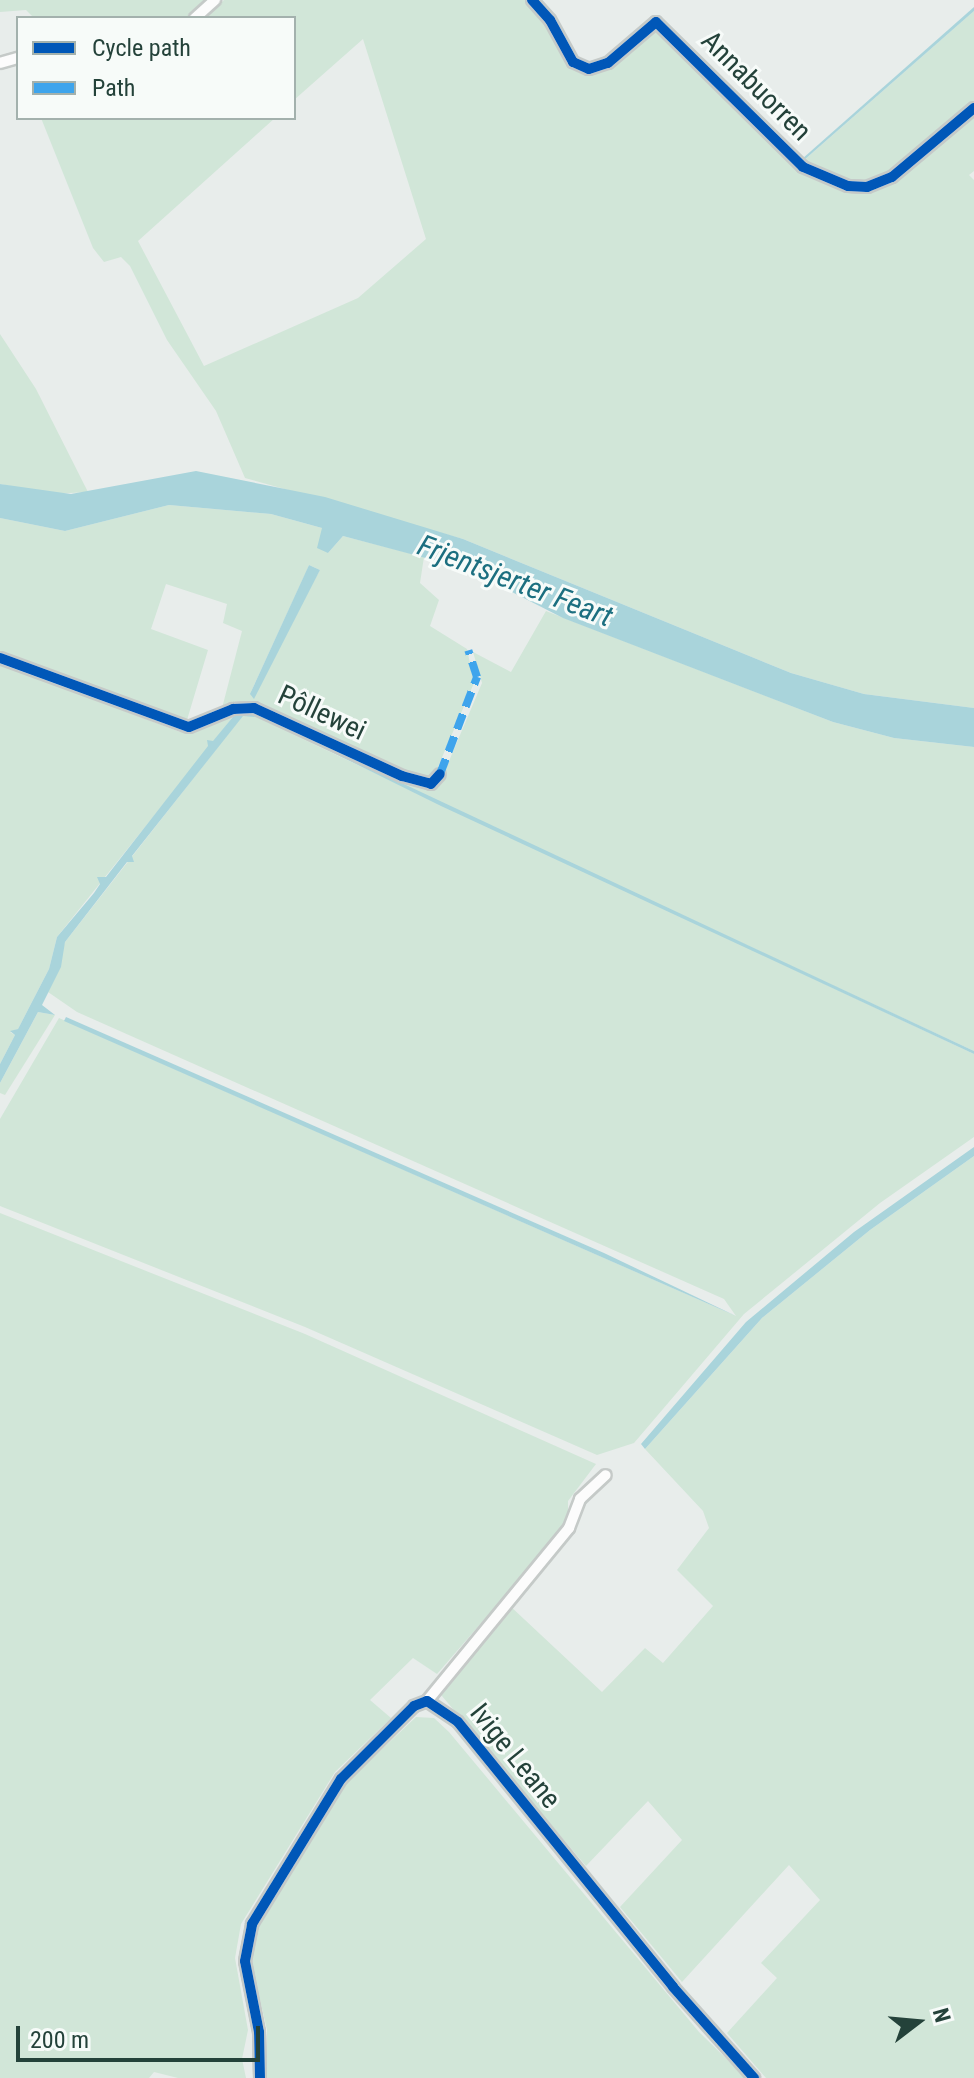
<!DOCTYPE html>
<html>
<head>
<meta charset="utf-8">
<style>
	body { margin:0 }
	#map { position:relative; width:974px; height:2078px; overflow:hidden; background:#e8edeb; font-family:"Roboto Condensed",sans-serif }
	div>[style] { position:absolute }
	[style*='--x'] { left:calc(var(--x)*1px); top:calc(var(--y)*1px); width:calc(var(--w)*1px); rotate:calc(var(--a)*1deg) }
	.green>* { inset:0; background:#d1e6d8 }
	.water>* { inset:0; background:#a9d4db }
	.roads { filter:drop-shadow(2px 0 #c5cac8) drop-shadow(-2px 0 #c5cac8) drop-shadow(0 2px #c5cac8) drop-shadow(0 -2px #c5cac8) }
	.minor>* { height:10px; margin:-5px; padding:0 5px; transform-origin:5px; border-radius:5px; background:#fcfcfc }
	.quiet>* { height:8px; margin-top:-4px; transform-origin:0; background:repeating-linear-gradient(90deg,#3ea4ec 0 16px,transparent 0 24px) }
	.cycleway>* { height:10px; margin:-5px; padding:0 5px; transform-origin:5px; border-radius:5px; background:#0057b8 }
	span { translate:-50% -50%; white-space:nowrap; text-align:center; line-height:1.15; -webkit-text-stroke:6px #f7fbf9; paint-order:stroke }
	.street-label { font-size:28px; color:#24423a }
	.water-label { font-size:30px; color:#1c6f80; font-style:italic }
	.legend { position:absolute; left:16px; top:16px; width:280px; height:104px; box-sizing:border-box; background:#f7fbf9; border:2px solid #a3b1ad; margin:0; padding:10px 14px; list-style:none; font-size:24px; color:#24423a }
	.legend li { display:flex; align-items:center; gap:16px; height:40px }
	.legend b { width:40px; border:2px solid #a3b1ad }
	.north { position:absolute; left:878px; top:1982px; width:80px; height:80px; -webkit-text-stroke:6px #f7fbf9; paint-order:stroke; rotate:74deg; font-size:22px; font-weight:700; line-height:32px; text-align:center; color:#24423a }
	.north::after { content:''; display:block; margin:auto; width:28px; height:36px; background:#24423a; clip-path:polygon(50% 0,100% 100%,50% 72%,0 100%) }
	.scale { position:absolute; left:16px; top:2026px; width:244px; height:36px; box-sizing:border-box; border:4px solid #24423a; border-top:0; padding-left:10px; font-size:24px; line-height:28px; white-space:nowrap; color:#24423a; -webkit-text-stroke:6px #f7fbf9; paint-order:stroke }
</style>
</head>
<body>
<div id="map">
	<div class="green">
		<i style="clip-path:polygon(0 0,206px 0,187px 18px,34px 18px,26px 10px,0 12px)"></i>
		<i style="clip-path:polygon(224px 0,527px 0,545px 17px,572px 68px,593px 74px,655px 31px,825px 181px,877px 187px,974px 111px,974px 171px,969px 175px,974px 180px,974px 708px,864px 694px,791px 673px,463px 539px,245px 478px,216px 411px,167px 340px,130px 266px,121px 257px,104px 262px,93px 248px,41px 118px,275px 118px,138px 241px,204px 366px,358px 298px,426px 239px,363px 39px,294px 100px,294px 18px,204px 18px)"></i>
		<i style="clip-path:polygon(974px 11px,974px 105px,883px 179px,851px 184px,802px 162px)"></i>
		<i style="clip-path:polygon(0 334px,36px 389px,88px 492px,52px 494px,0 484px)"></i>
		<i style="clip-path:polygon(evenodd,169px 505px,271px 514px,322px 528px,328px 553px,343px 536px,424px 557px,420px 583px,439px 600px,430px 626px,467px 649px,474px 683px,434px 776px,412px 777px,252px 706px,221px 712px,242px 631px,223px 623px,227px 604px,166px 584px,151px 629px,208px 650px,187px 720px,0 653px,0 518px,65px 531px,169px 505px,309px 565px,320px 570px,250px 694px,307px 570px,309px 565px)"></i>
		<i style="clip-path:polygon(546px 611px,833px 722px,894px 738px,974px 747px,974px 1051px,262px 720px,974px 1054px,974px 1137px,880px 1203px,744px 1314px,634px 1443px,597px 1455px,305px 1327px,0 1206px,0 1119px,59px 1018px,736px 1316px,724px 1299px,77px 1012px,48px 992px,65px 942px,243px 715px,255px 714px,253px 709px,400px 777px,441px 780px,482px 683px,473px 652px,511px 672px)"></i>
		<i style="clip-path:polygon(0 664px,180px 732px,204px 728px,237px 712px,57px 937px,49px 969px,18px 1029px,10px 1032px,15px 1035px,0 1064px)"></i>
		<i style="clip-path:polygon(38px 1012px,55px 1015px,5px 1095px,0 1093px,0 1083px)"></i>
		<i style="clip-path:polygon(974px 1156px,974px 2078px,766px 2078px,727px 2033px,777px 1978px,761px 1963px,820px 1900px,789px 1865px,682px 1982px,620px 1907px,682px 1840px,648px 1801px,586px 1866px,436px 1689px,509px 1605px,602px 1692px,645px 1648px,663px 1663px,713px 1606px,677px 1570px,709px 1528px,703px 1511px,645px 1449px,762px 1318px,870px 1230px)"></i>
		<i style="clip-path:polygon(0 1213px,305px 1334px,596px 1464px,568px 1501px,568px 1523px,437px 1674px,413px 1658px,370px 1700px,391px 1718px,335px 1772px,241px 1924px,235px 1958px,248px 2030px,242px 2059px,246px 2078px,178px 2078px,154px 2072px,149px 2078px,0 2078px)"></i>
		<i style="clip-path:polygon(416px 1717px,434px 1718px,449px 1732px,699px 2032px,746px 2078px,267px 2078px,267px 2030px,253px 1970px,252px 1932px,345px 1784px)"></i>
	</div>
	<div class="water">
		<i style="clip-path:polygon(974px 7px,974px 11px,803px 161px,802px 159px)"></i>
		<i style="clip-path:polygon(196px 471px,325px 497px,463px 539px,791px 673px,864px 694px,974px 708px,974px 747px,894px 738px,833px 722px,563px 618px,467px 569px,343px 536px,328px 553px,317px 548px,322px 528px,271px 514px,169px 505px,65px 531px,0 518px,0 484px,71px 494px)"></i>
		<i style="clip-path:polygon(309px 565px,320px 570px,254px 699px,250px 694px)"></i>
		<i style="clip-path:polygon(237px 712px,251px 712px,255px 717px,243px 716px,132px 856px,134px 862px,127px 862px,65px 942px,61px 967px,42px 1005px,55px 1015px,38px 1012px,0 1083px,0 1064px,15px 1035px,10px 1031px,18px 1029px,49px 969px,57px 937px,94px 893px,100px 884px,97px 877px,106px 877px,208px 746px,207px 740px,213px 741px)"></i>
		<i style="clip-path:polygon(263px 718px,974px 1051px,974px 1054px,441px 806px)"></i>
		<i style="clip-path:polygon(66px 1017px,604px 1253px,736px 1316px,64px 1021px)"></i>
		<i style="clip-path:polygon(974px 1147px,974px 1156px,870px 1230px,762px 1318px,645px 1449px,641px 1444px,746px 1322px,854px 1232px)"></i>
	</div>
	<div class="roads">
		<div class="minor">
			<i style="--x:532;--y:0;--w:27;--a:48"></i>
			<i style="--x:550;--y:20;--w:48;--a:61.3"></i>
			<i style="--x:573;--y:62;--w:17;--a:24"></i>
			<i style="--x:589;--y:69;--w:20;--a:-18"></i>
			<i style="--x:608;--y:63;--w:63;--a:-40.5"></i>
			<i style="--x:656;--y:22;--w:206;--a:44.6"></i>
			<i style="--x:803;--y:167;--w:49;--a:22.9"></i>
			<i style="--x:848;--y:186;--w:19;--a:3"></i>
			<i style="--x:867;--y:187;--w:27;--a:-22"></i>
			<i style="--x:892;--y:177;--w:107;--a:-40.1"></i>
			<i style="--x:195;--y:18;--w:27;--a:-42"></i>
			<i style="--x:0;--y:63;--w:19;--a:-16"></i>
			<i style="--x:0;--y:658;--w:201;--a:20.1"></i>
			<i style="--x:189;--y:727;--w:48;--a:-22.2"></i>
			<i style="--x:233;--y:709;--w:21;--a:-3"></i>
			<i style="--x:254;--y:708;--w:163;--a:24.7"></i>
			<i style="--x:402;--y:776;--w:30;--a:15"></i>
			<i style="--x:431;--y:784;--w:13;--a:-48"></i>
			<i style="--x:427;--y:1701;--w:224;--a:-50.6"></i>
			<i style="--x:569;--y:1528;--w:31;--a:-69"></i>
			<i style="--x:580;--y:1499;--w:35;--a:-43"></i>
			<i style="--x:260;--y:2078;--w:46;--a:-91.2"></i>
			<i style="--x:259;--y:2032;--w:72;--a:-101.2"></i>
			<i style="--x:245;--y:1961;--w:38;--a:-79"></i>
			<i style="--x:252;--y:1924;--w:170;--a:-58.5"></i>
			<i style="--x:341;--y:1779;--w:103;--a:-45"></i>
			<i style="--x:414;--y:1706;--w:14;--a:-21"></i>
			<i style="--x:427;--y:1701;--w:37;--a:34"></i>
			<i style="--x:458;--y:1722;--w:341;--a:50.9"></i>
			<i style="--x:673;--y:1987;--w:122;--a:48.3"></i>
		</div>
	</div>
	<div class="quiet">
		<i style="--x:440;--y:774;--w:104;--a:-69.1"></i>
		<i style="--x:477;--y:677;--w:28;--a:-108"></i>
	</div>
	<div class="cycleway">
		<i style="--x:532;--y:0;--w:27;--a:48"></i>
		<i style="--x:550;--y:20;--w:48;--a:61.3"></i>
		<i style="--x:573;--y:62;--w:17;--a:24"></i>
		<i style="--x:589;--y:69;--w:20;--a:-18"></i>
		<i style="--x:608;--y:63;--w:63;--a:-40.5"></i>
		<i style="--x:656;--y:22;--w:206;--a:44.6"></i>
		<i style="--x:803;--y:167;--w:49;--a:22.9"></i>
		<i style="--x:848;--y:186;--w:19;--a:3"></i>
		<i style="--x:867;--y:187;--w:27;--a:-22"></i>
		<i style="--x:892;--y:177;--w:107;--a:-40.1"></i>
		<i style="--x:0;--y:658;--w:201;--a:20.1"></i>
		<i style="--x:189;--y:727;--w:48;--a:-22.2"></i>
		<i style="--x:233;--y:709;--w:21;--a:-3"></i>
		<i style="--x:254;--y:708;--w:163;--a:24.7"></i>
		<i style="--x:402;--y:776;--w:30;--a:15"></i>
		<i style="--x:431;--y:784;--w:13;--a:-48"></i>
		<i style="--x:260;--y:2078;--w:46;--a:-91.2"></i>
		<i style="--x:259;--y:2032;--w:72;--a:-101.2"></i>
		<i style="--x:245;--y:1961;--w:38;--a:-79"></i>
		<i style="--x:252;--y:1924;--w:170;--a:-58.5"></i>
		<i style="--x:341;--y:1779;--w:103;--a:-45"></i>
		<i style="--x:414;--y:1706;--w:14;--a:-21"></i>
		<i style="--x:427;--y:1701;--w:37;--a:34"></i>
		<i style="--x:458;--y:1722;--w:341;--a:50.9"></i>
		<i style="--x:673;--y:1987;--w:122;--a:48.3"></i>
	</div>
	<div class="street-label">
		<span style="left:756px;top:86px;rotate:45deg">Annabuorren</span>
		<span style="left:322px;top:713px;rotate:25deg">Pôllewei</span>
		<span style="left:515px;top:1756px;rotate:51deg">Ivige Leane</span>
	</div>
	<div class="water-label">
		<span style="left:515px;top:581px;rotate:21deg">Frjentsjerter Feart</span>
	</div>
	<ul class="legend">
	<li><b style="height:10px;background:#0057b8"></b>Cycle path</li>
	<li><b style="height:10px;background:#3ea4ec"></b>Path</li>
	</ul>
	<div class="north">N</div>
	<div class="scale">200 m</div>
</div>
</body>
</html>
